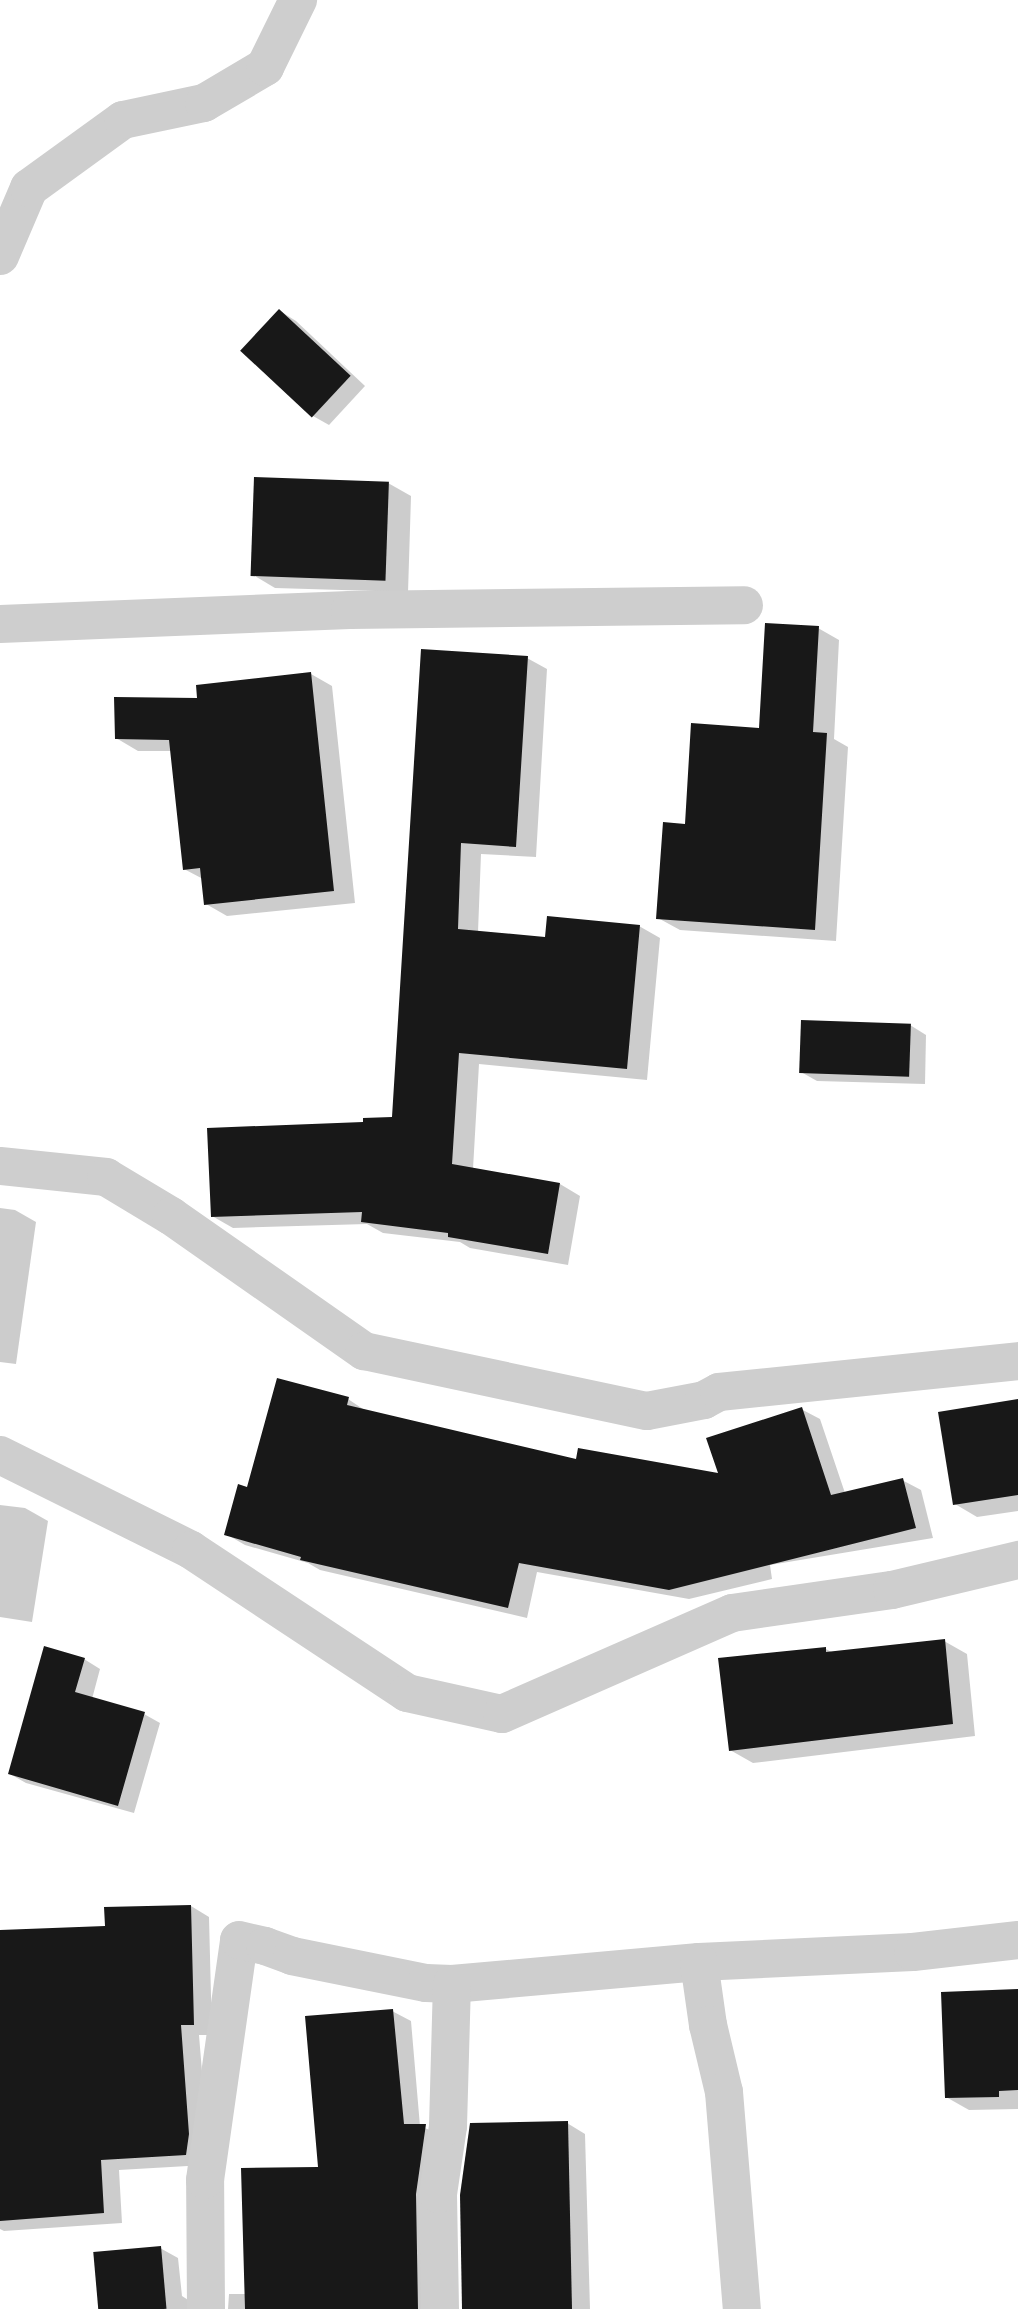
<!DOCTYPE html>
<html>
<head>
<meta charset="utf-8">
<style>
	body { margin:0 }
	#map { position:relative; width:1018px; height:2309px; overflow:hidden; background:#fff; font-family:"IBM Plex Sans",sans-serif }
	div>[style] { position:absolute }
	[style*='--x'] { left:calc(var(--x)*1px); top:calc(var(--y)*1px); width:calc(var(--w)*1px); rotate:calc(var(--a)*1deg) }
	.shadow>* { inset:0; background:#0003 }
	.building>* { inset:0; background:#181818; transform-origin:0 0 }
	.minor>* { height:38px; margin:-19px; padding:0 19px; transform-origin:19px; border-radius:19px; background:#cecece }
	span { translate:-50% -50%; white-space:nowrap; text-align:center; line-height:1.15; -webkit-text-stroke:7px #fff; paint-order:stroke }
</style>
</head>
<body>
<div id="map">
	<div class="shadow">
		<i style="clip-path:polygon(280px 311px,296px 321px,365px 386px,329px 425px,313px 416px)"></i>
		<i style="clip-path:polygon(388px 483px,411px 496px,408px 592px,275px 588px,253px 575px)"></i>
		<i style="clip-path:polygon(818px 628px,839px 640px,834px 739px,848px 747px,836px 941px,680px 930px,658px 918px,687px 826px,761px 730px)"></i>
		<i style="clip-path:polygon(423px 651px,527px 658px,547px 669px,536px 857px,481px 854px,478px 932px,547px 939px,639px 926px,660px 938px,647px 1080px,479px 1064px,473px 1169px,560px 1184px,580px 1196px,568px 1265px,470px 1248px,460px 1242px,383px 1233px,367px 1224px,233px 1228px,212px 1216px,364px 1123px,394px 1119px)"></i>
		<i style="clip-path:polygon(311px 674px,332px 686px,355px 903px,227px 916px,206px 904px,203px 879px,184px 869px,172px 751px,138px 751px,116px 738px)"></i>
		<i style="clip-path:polygon(910px 1025px,926px 1035px,925px 1084px,817px 1081px,801px 1072px)"></i>
		<i style="clip-path:polygon(0 1208px,15px 1210px,36px 1222px,16px 1364px,0 1362px)"></i>
		<i style="clip-path:polygon(348px 1399px,366px 1411px,578px 1462px,721px 1476px,801px 1409px,820px 1419px,845px 1493px,902px 1480px,921px 1490px,933px 1538px,770px 1565px,772px 1579px,689px 1599px,537px 1572px,527px 1618px,320px 1570px,308px 1563px,245px 1545px,226px 1534px,248px 1489px)"></i>
		<i style="clip-path:polygon(1018px 1401px,1018px 1511px,977px 1517px,955px 1504px)"></i>
		<i style="clip-path:polygon(0 1505px,25px 1508px,48px 1521px,32px 1622px,0 1617px)"></i>
		<i style="clip-path:polygon(944px 1641px,967px 1654px,975px 1736px,753px 1763px,730px 1750px,826px 1649px,833px 1653px)"></i>
		<i style="clip-path:polygon(84px 1659px,100px 1669px,92px 1699px,144px 1714px,160px 1723px,134px 1813px,26px 1783px,10px 1774px)"></i>
		<i style="clip-path:polygon(191px 1906px,209px 1917px,212px 2035px,199px 2035px,208px 2145px,205px 2165px,119px 2170px,122px 2223px,4px 2231px,0 2229px,0 1932px,107px 1927px)"></i>
		<i style="clip-path:polygon(1018px 1991px,1018px 2109px,969px 2110px,946px 2097px)"></i>
		<i style="clip-path:polygon(392px 2011px,411px 2021px,420px 2126px,444px 2136px,436px 2309px,228px 2309px,229px 2294px,246px 2294px,319px 2169px)"></i>
		<i style="clip-path:polygon(567px 2123px,585px 2134px,590px 2309px,464px 2309px)"></i>
		<i style="clip-path:polygon(160px 2248px,178px 2258px,182px 2296px,202px 2309px,100px 2309px)"></i>
	</div>
	<div class="building">
		<i style="left:279px;top:309px;width:98px;height:57px;rotate:43deg"></i>
		<i style="left:254px;top:477px;width:135px;height:99px;rotate:2deg"></i>
		<i style="clip-path:polygon(765px 623px,819px 626px,813px 732px,827px 733px,815px 930px,656px 919px,663px 822px,685px 824px,691px 723px,759px 728px)"></i>
		<i style="clip-path:polygon(421px 649px,528px 656px,516px 847px,461px 843px,458px 929px,545px 937px,547px 916px,640px 925px,627px 1069px,459px 1053px,452px 1164px,560px 1183px,548px 1254px,448px 1237px,448px 1233px,361px 1222px,362px 1212px,211px 1217px,207px 1128px,363px 1122px,363px 1118px,392px 1117px)"></i>
		<i style="clip-path:polygon(311px 672px,334px 891px,204px 905px,200px 868px,183px 870px,169px 740px,115px 739px,114px 697px,197px 698px,196px 685px)"></i>
		<i style="left:801px;top:1020px;width:110px;height:53px;rotate:2deg"></i>
		<i style="clip-path:polygon(277px 1378px,349px 1397px,347px 1405px,576px 1459px,578px 1448px,718px 1473px,706px 1438px,802px 1407px,831px 1495px,903px 1478px,916px 1528px,669px 1590px,519px 1563px,508px 1608px,300px 1560px,301px 1557px,224px 1535px,238px 1484px,247px 1487px)"></i>
		<i style="clip-path:polygon(1018px 1399px,1018px 1495px,953px 1505px,938px 1412px)"></i>
		<i style="clip-path:polygon(945px 1639px,953px 1724px,729px 1751px,718px 1658px,826px 1647px,826px 1652px)"></i>
		<i style="clip-path:polygon(44px 1646px,85px 1658px,75px 1692px,145px 1712px,118px 1806px,8px 1774px)"></i>
		<i style="clip-path:polygon(191px 1905px,194px 2025px,181px 2025px,189px 2134px,186px 2155px,101px 2160px,104px 2213px,0 2221px,0 1930px,105px 1926px,104px 1907px)"></i>
		<i style="clip-path:polygon(1018px 1989px,1018px 2090px,999px 2091px,999px 2097px,945px 2098px,941px 1992px)"></i>
		<i style="clip-path:polygon(393px 2009px,404px 2124px,426px 2124px,416px 2194px,418px 2309px,245px 2309px,241px 2168px,318px 2167px,305px 2016px)"></i>
		<i style="clip-path:polygon(568px 2121px,572px 2309px,462px 2309px,460px 2195px,470px 2123px)"></i>
		<i style="left:161px;top:2246px;width:63px;height:68px;rotate:85deg"></i>
	</div>
	<div class="minor">
		<i style="--x:0;--y:256;--w:74;--a:-66.9"></i>
		<i style="--x:29;--y:188;--w:116;--a:-35.9"></i>
		<i style="--x:123;--y:120;--w:83;--a:-11.9"></i>
		<i style="--x:204;--y:103;--w:71;--a:-30.5"></i>
		<i style="--x:265;--y:67;--w:75;--a:-63.8"></i>
		<i style="--x:0;--y:624;--w:350;--a:-2.3"></i>
		<i style="--x:350;--y:610;--w:394;--a:-0.7"></i>
		<i style="--x:0;--y:1166;--w:107;--a:5.9"></i>
		<i style="--x:106;--y:1177;--w:76;--a:31"></i>
		<i style="--x:171;--y:1216;--w:236;--a:35"></i>
		<i style="--x:364;--y:1351;--w:289;--a:12"></i>
		<i style="--x:647;--y:1411;--w:58;--a:-10.9"></i>
		<i style="--x:704;--y:1400;--w:17;--a:-28"></i>
		<i style="--x:719;--y:1392;--w:301;--a:-5.9"></i>
		<i style="--x:0;--y:1455;--w:213;--a:26.4"></i>
		<i style="--x:191;--y:1550;--w:259;--a:33.5"></i>
		<i style="--x:407;--y:1693;--w:97;--a:12.5"></i>
		<i style="--x:502;--y:1714;--w:251;--a:-23.7"></i>
		<i style="--x:732;--y:1613;--w:162;--a:-8.2"></i>
		<i style="--x:892;--y:1590;--w:130;--a:-13.4"></i>
		<i style="--x:699;--y:1962;--w:214;--a:-2.7"></i>
		<i style="--x:913;--y:1952;--w:106;--a:-6.5"></i>
		<i style="--x:206;--y:2309;--w:129;--a:-90.4"></i>
		<i style="--x:205;--y:2180;--w:242;--a:-81.9"></i>
		<i style="--x:239;--y:1940;--w:27;--a:13"></i>
		<i style="--x:265;--y:1946;--w:29;--a:20"></i>
		<i style="--x:292;--y:1956;--w:137;--a:11.4"></i>
		<i style="--x:426;--y:1983;--w:26;--a:2"></i>
		<i style="--x:452;--y:1984;--w:248;--a:-5.1"></i>
		<i style="--x:699;--y:1962;--w:64;--a:81.9"></i>
		<i style="--x:708;--y:2025;--w:69;--a:76.6"></i>
		<i style="--x:724;--y:2092;--w:218;--a:85.3"></i>
		<i style="--x:440;--y:2309;--w:115;--a:-91"></i>
		<i style="--x:438;--y:2194;--w:69;--a:-81.6"></i>
		<i style="--x:448;--y:2126;--w:142;--a:-88.4"></i>
	</div>
</div>
</body>
</html>
